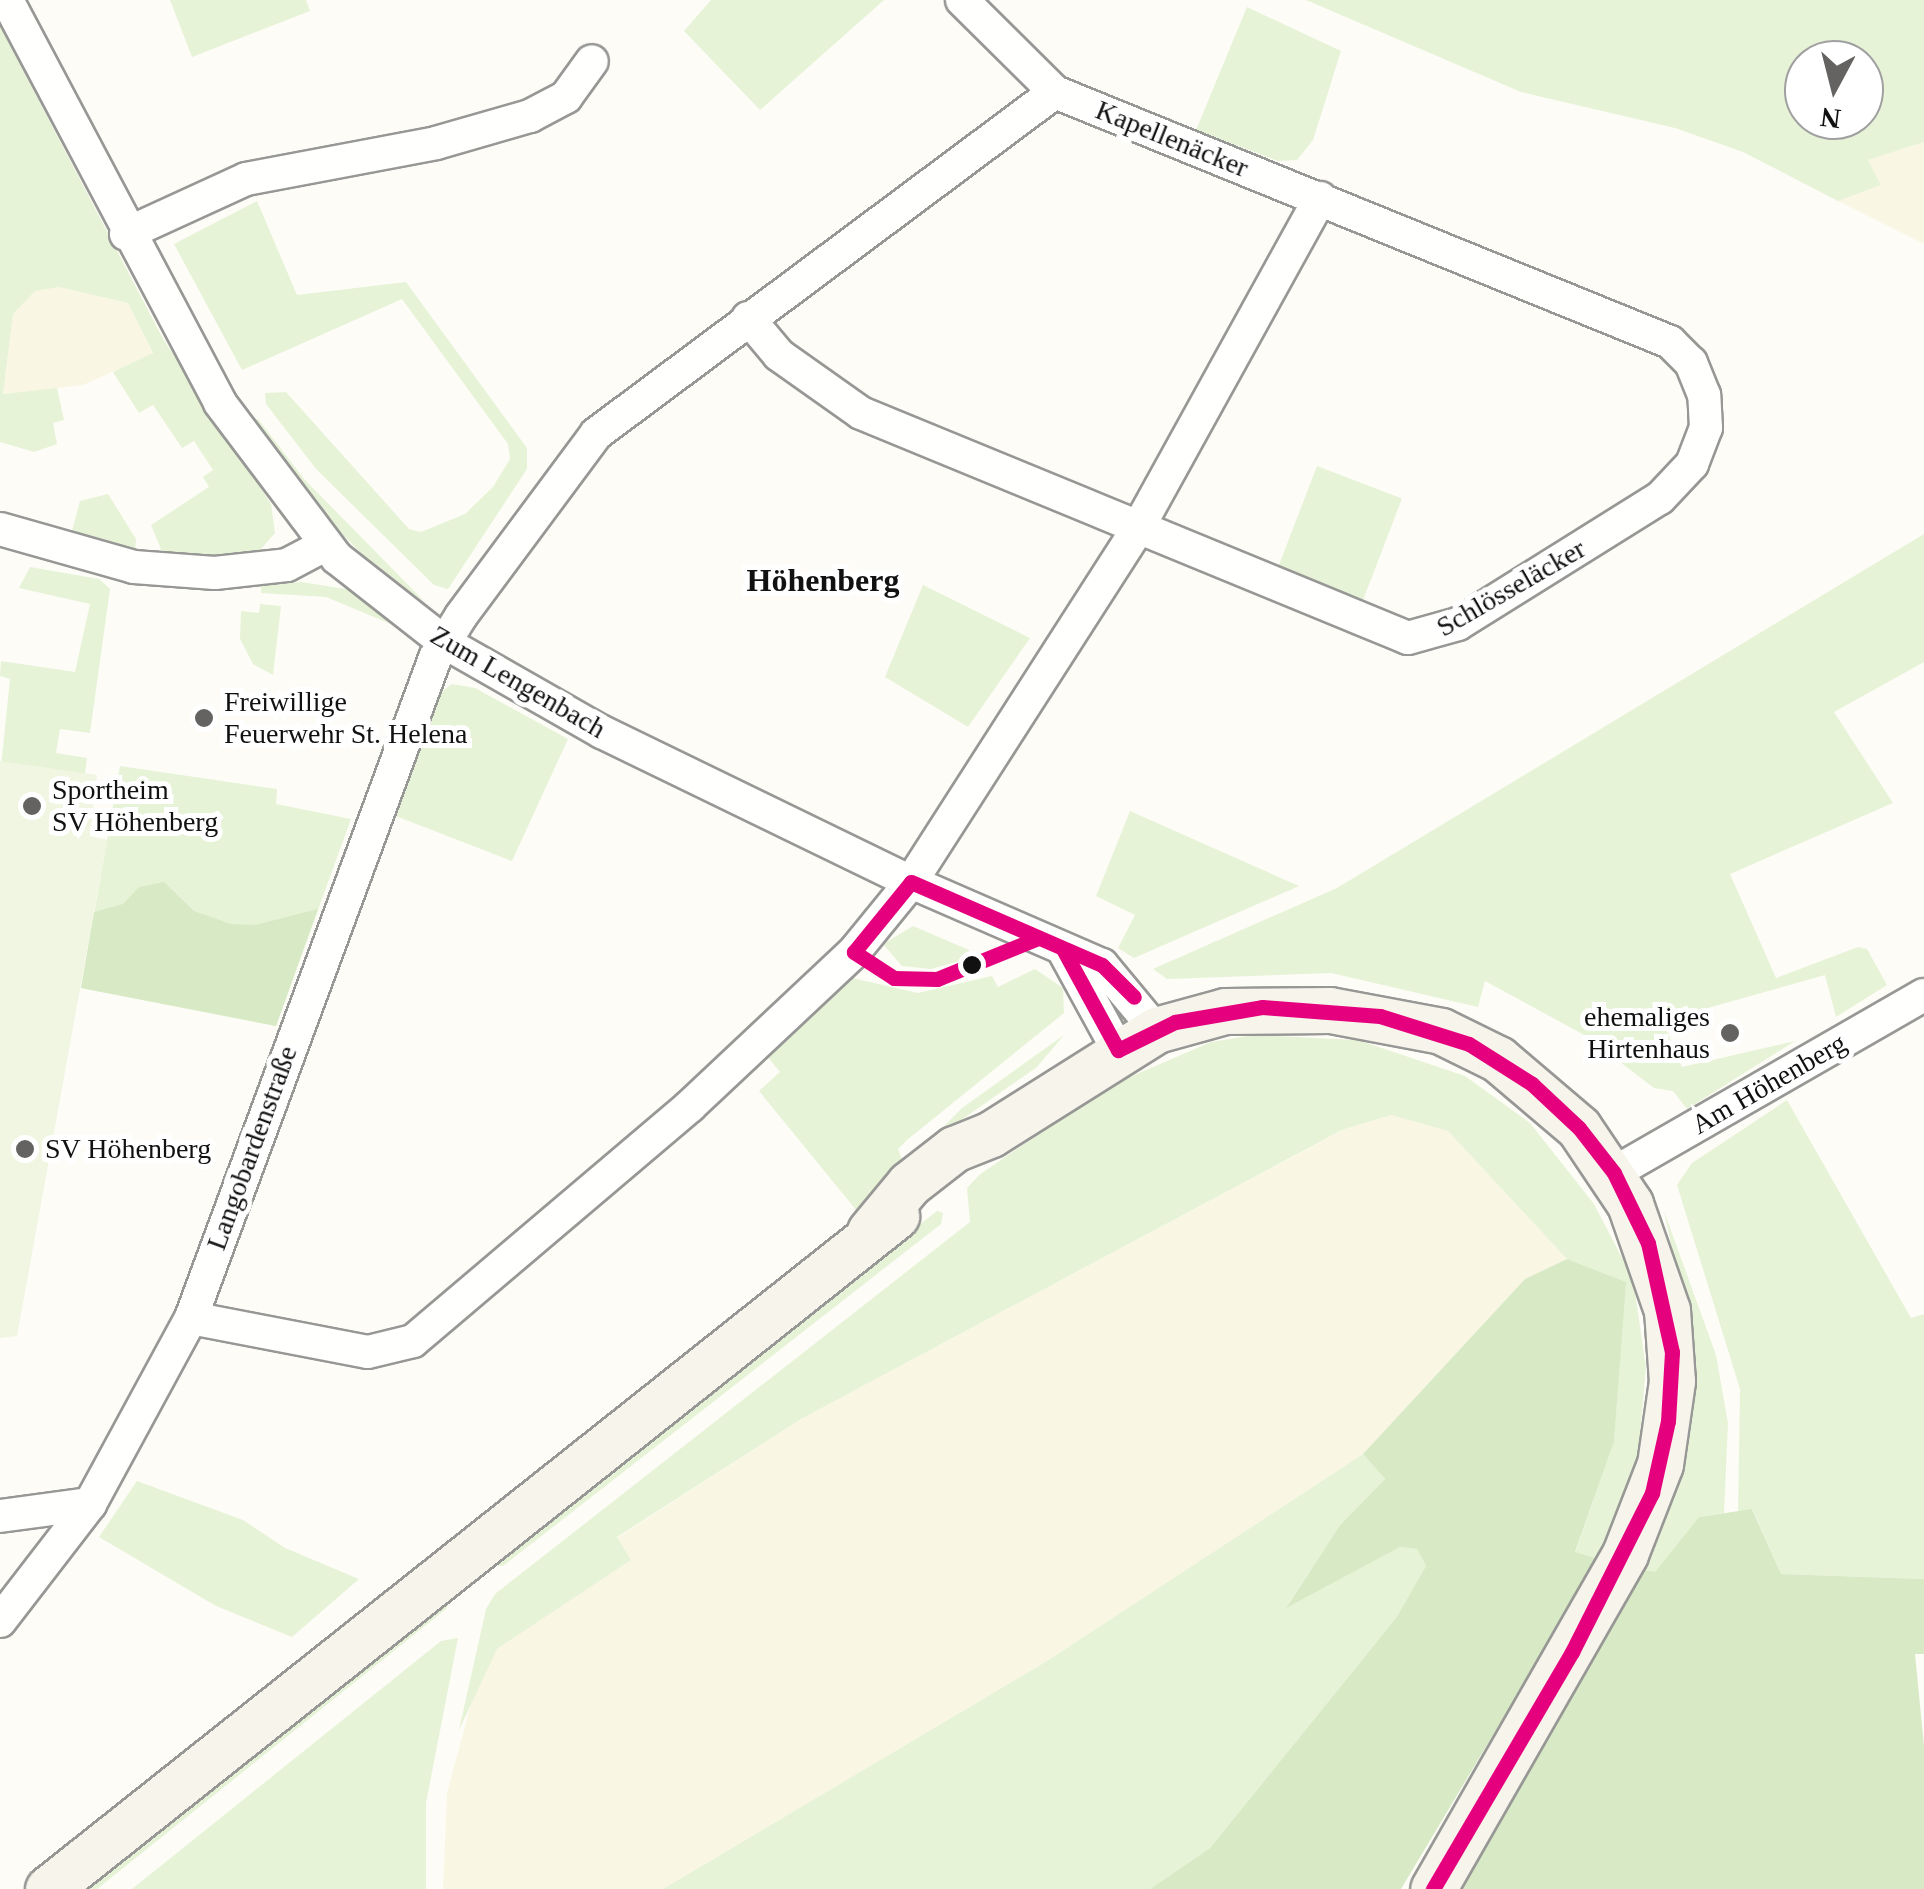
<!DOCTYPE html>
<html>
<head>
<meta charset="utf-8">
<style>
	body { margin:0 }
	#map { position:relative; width:1924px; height:1889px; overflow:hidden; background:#fdfcf7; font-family:Georgia,serif }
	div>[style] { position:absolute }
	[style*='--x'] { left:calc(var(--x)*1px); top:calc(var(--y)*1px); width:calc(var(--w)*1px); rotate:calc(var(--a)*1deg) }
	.farmland>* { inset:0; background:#f9f7e4 }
	.green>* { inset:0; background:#e7f3d7; transform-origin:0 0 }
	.forest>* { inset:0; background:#d8eac5 }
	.pitch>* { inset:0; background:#f0f6e1 }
	.roads { filter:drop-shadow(2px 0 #979795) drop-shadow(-2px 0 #979795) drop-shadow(0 2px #979795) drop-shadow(0 -2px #979795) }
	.minor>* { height:32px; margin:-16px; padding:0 16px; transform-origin:16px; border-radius:16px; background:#fffffe }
	.secondary>* { height:45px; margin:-22.5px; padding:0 22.5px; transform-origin:22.5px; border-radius:22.5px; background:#f6f4eb }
	.bus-1>* { height:15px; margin:-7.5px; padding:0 7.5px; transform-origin:7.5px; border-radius:7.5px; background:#e5007d }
	.dots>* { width:28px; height:28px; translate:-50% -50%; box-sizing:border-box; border:5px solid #fff; border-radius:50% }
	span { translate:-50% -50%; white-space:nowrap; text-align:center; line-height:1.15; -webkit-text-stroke:10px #fff; paint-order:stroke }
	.street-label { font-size:28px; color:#111 }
	.poi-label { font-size:28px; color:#111 }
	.left { translate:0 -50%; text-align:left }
	.right { translate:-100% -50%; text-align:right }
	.quarter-label { font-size:32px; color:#111; font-weight:700 }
	.north { position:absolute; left:1784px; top:40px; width:100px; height:100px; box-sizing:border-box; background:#fff; border:2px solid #a0a0a0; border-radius:50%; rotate:187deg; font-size:28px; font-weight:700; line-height:40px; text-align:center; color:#111 }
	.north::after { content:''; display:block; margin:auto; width:35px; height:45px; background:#646362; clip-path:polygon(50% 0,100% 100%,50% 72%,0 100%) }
</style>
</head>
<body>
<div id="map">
	<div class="farmland">
		<i style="clip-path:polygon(1924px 142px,1924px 244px,1838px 201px,1881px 185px,1868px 160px)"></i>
		<i style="clip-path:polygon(59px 287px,128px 303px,153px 354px,83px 385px,3px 395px,13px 314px,35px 290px)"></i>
		<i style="clip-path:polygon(1391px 1115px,1448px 1131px,1567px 1259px,1525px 1279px,1363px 1454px,1047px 1661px,663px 1889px,443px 1889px,447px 1793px,475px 1689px,497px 1649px,631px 1560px,617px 1538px,801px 1419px,1343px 1130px)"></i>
	</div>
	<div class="green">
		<i style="clip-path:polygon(170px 0,306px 0,310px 11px,192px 57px)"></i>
		<i style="clip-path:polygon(711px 0,884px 0,760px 110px,684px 31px)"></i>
		<i style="clip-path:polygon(evenodd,1306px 0,1924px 0,1924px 142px,1868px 160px,1881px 185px,1838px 201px,1743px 152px,1675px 128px,1521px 92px,1306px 0,1804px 60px,1864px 60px,1864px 120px,1804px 120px,1804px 60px)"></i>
		<i style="clip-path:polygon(1247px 7px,1341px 51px,1313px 140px,1297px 160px,1278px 161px,1196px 130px)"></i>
		<i style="clip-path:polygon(0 26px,162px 337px,271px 504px,275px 533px,254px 557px,165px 559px,151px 525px,209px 487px,203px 477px,213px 470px,194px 441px,182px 448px,153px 405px,139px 413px,113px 372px,153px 353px,128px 303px,59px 287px,35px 291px,13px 314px,3px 394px,57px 388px,64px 420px,53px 423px,57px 444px,34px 452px,0 442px)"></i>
		<i style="clip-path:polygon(257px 201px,297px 295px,406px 282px,527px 448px,527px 469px,448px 589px,434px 585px,316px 469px,266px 404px,265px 393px,286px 392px,409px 529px,421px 532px,465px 514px,493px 487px,510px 459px,508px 444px,402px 299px,242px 370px,174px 244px)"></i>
		<i style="clip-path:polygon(258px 419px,305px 480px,426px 603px,370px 562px,320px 512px,249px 420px)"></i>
		<i style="left:1317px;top:466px;width:91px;height:115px;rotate:21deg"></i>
		<i style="clip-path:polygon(108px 494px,136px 539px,135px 555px,70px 538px,80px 501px)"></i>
		<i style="clip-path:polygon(1924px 534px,1924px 662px,1834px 712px,1893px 803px,1730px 874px,1776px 978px,1858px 947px,1867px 949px,1887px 985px,1836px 1017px,1825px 975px,1690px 1013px,1692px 1021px,1666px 1029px,1682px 1067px,1795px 1041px,1687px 1109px,1673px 1091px,1654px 1088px,1586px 1036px,1485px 981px,1478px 1007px,1331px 973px,1167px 979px,1153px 969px,1337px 888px)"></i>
		<i style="clip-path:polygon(30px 567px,99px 579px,110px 589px,90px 733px,60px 729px,56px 753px,87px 758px,82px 800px,0 776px,10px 679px,0 676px,1px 661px,75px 672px,90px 604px,19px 588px)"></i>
		<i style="clip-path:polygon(301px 582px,352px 590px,398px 627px,326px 597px,261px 593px,261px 586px)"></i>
		<i style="clip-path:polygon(923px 585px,1030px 638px,968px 727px,885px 677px)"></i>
		<i style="clip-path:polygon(260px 604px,281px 606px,273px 675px,253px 664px,240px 639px,241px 611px,259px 613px)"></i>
		<i style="clip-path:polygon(452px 684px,475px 688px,568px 739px,512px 861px,393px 815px,437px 695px)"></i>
		<i style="clip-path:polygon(120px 766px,277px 789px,276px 804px,351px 819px,276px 1026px,81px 988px)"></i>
		<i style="clip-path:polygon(1130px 811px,1299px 886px,1134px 958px,1118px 948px,1135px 915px,1096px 896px)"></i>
		<i style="clip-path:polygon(913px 926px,969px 950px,973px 957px,931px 969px,902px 966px,883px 944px)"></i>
		<i style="clip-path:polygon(1035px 969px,1063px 988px,1064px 1013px,907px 1140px,898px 1149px,903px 1162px,857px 1211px,759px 1091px,780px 1072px,767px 1056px,852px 978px,918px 993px,992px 976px,998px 987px)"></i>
		<i style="clip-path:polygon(1064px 1035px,1037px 1067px,924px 1146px,962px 1108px)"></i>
		<i style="clip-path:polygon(1254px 1035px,1358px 1040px,1465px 1076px,1530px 1123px,1594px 1204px,1633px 1279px,1646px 1368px,1636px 1477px,1598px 1559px,1575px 1553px,1614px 1442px,1625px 1282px,1567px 1259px,1448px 1131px,1391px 1115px,1342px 1130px,801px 1419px,617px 1537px,631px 1560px,497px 1649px,459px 1730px,486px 1609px,495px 1594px,970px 1222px,967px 1188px,979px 1175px,1109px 1086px,1211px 1042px)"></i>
		<i style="clip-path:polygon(1787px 1100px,1911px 1318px,1924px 1314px,1924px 1579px,1781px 1574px,1753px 1510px,1738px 1512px,1740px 1389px,1677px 1185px,1692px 1163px)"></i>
		<i style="clip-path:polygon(937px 1211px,943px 1213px,941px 1224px,503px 1566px,487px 1565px)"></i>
		<i style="clip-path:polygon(1664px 1211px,1716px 1355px,1728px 1423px,1724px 1513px,1699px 1517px,1655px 1573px,1639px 1569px,1676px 1480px,1678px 1277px)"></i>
		<i style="clip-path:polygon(1363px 1454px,1385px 1479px,1340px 1525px,1287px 1606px,1400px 1547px,1417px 1549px,1426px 1566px,1396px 1618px,1210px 1848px,1150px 1889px,663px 1889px,1047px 1661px)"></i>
		<i style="clip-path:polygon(137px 1481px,243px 1520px,285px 1548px,359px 1579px,292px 1637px,216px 1606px,99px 1537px)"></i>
		<i style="clip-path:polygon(452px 1595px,446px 1609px,97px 1889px,70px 1889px)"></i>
		<i style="clip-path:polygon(458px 1638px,426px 1803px,426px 1889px,132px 1889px,441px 1641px)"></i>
	</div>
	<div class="forest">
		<i style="clip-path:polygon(164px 882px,194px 911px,231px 924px,255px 925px,318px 909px,276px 1026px,81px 988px,94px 912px,123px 904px,139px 887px)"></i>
		<i style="clip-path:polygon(1567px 1259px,1626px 1282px,1614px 1442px,1575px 1552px,1598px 1559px,1401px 1889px,1150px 1889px,1210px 1848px,1396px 1618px,1426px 1566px,1417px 1549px,1400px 1547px,1286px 1608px,1340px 1525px,1385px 1479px,1363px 1454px,1525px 1279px)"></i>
		<i style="clip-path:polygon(1752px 1509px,1781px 1574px,1924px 1579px,1924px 1654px,1915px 1654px,1924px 1746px,1924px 1889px,1457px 1889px,1639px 1569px,1655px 1572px,1699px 1517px)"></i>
	</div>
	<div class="pitch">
		<i style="clip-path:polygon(0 761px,97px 775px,90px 836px,107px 840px,17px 1336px,0 1338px)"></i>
	</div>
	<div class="roads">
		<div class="minor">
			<i style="--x:7;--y:0;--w:456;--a:62.1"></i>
			<i style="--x:220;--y:403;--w:194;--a:53"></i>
			<i style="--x:337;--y:558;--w:136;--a:38.1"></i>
			<i style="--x:444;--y:642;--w:182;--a:29.7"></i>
			<i style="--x:602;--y:732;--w:343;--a:25.9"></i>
			<i style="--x:911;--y:882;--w:208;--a:23.5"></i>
			<i style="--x:1102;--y:965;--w:85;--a:50.3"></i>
			<i style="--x:126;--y:234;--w:132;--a:-24.6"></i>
			<i style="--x:246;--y:179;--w:193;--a:-10.7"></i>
			<i style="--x:436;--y:143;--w:98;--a:-16"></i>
			<i style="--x:530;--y:116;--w:41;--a:-27.8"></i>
			<i style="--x:566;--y:97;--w:44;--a:-54.2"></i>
			<i style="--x:748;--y:318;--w:48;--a:50"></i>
			<i style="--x:779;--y:355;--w:100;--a:35.3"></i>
			<i style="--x:861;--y:413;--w:591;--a:22.36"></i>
			<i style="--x:1408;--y:638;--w:52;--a:-15.6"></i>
			<i style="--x:1458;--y:624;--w:238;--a:-32"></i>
			<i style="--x:1660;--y:498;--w:47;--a:-46.7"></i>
			<i style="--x:1692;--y:464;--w:39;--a:-69"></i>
			<i style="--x:1706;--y:428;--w:33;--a:-93"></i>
			<i style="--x:1704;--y:395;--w:35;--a:-112"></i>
			<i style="--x:1691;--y:363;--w:30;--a:-135"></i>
			<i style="--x:1670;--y:342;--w:664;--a:-157.88"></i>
			<i style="--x:1055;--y:92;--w:131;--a:-135.3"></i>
			<i style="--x:0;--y:529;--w:139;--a:15.8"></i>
			<i style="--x:134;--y:567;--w:81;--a:4.2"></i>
			<i style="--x:215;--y:573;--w:72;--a:-6.3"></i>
			<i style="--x:287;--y:565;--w:41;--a:-27.8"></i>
			<i style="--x:1064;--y:951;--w:113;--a:61.4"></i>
			<i style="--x:1614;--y:1173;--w:357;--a:-29.9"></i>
			<i style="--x:191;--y:1318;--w:180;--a:10.9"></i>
			<i style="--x:368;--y:1352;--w:46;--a:-13.7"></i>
			<i style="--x:413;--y:1341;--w:363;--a:-40.3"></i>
			<i style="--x:690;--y:1106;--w:225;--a:-43.2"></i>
			<i style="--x:854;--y:952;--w:90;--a:-50.8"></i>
			<i style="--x:911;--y:882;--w:421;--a:-57.3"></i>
			<i style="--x:1138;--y:528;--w:377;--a:-61.1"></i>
			<i style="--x:0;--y:1516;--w:91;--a:-7.6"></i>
			<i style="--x:0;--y:1621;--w:148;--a:-52.4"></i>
			<i style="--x:90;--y:1504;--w:212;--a:-61.5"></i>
			<i style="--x:191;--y:1318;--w:704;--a:-69.71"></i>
			<i style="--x:435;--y:658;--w:49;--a:-58.2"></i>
			<i style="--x:461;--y:616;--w:227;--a:-53.4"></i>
			<i style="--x:596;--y:434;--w:572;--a:-36.69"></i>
		</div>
		<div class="secondary">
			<i style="--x:870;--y:1231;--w:61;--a:-50.3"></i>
			<i style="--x:909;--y:1184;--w:57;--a:-37.9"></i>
			<i style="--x:954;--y:1149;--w:40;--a:-22"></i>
			<i style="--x:991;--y:1134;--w:195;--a:-32.2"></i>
			<i style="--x:1156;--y:1030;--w:72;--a:-15.4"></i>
			<i style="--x:1225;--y:1011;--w:105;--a:-0.5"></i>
			<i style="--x:1330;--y:1010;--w:113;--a:10.7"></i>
			<i style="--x:1441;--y:1031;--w:64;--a:26.2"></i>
			<i style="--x:1498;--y:1059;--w:106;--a:40.4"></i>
			<i style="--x:1579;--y:1128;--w:92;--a:56.1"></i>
			<i style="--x:1630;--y:1204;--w:112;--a:70.8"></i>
			<i style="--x:1667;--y:1310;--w:71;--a:86"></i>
			<i style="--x:1672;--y:1381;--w:84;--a:98.2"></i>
			<i style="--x:1660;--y:1464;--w:97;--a:111.3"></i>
			<i style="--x:1625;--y:1554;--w:386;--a:119.8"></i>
			<i style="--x:48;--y:1889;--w:1083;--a:-38.44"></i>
		</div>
	</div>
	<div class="bus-1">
		<i style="--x:1038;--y:938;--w:109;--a:157.9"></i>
		<i style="--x:937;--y:979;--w:43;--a:-178.7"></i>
		<i style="--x:894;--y:978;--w:48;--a:-147"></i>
		<i style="--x:854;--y:952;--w:90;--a:-50.8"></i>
		<i style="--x:911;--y:882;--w:208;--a:23.5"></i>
		<i style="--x:1102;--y:965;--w:45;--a:45"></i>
		<i style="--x:1064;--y:951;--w:113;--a:61.4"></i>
		<i style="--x:1118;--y:1050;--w:64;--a:-26.2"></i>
		<i style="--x:1175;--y:1022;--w:88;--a:-9.8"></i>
		<i style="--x:1262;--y:1007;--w:118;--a:4.4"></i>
		<i style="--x:1380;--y:1016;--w:93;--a:17.5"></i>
		<i style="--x:1469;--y:1044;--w:75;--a:32.4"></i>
		<i style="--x:1532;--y:1084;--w:64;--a:43.1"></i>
		<i style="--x:1579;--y:1128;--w:57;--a:52.1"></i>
		<i style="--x:1614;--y:1173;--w:78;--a:64.1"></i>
		<i style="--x:1648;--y:1243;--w:112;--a:77.6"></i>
		<i style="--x:1672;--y:1352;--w:69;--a:93.3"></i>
		<i style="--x:1668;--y:1421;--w:74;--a:102.5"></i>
		<i style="--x:1652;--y:1493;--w:178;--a:116.7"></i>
		<i style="--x:1572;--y:1652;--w:275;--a:120.4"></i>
	</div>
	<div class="dots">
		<i style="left:204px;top:718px;background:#646362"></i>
		<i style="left:32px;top:806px;background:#646362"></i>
		<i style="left:972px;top:965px;background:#111"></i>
		<i style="left:1730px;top:1033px;background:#646362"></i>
		<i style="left:25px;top:1149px;background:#646362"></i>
	</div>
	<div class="street-label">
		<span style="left:1172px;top:139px;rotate:22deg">Kapellenäcker</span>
		<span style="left:1511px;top:588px;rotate:-30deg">Schlösseläcker</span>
		<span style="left:518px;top:682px;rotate:30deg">Zum Lengenbach</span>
		<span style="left:1769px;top:1084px;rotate:-30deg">Am Höhenberg</span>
		<span style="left:252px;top:1148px;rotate:-70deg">Langobardenstraße</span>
	</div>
	<div class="poi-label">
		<span class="left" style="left:224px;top:718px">Freiwillige<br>Feuerwehr St. Helena</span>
		<span class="left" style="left:52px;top:806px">Sportheim<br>SV Höhenberg</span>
		<span class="right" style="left:1710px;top:1033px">ehemaliges<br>Hirtenhaus</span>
		<span class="left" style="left:45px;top:1149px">SV Höhenberg</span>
	</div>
	<div class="quarter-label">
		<span style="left:823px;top:580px">Höhenberg</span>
	</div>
	<div class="north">N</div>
</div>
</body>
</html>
